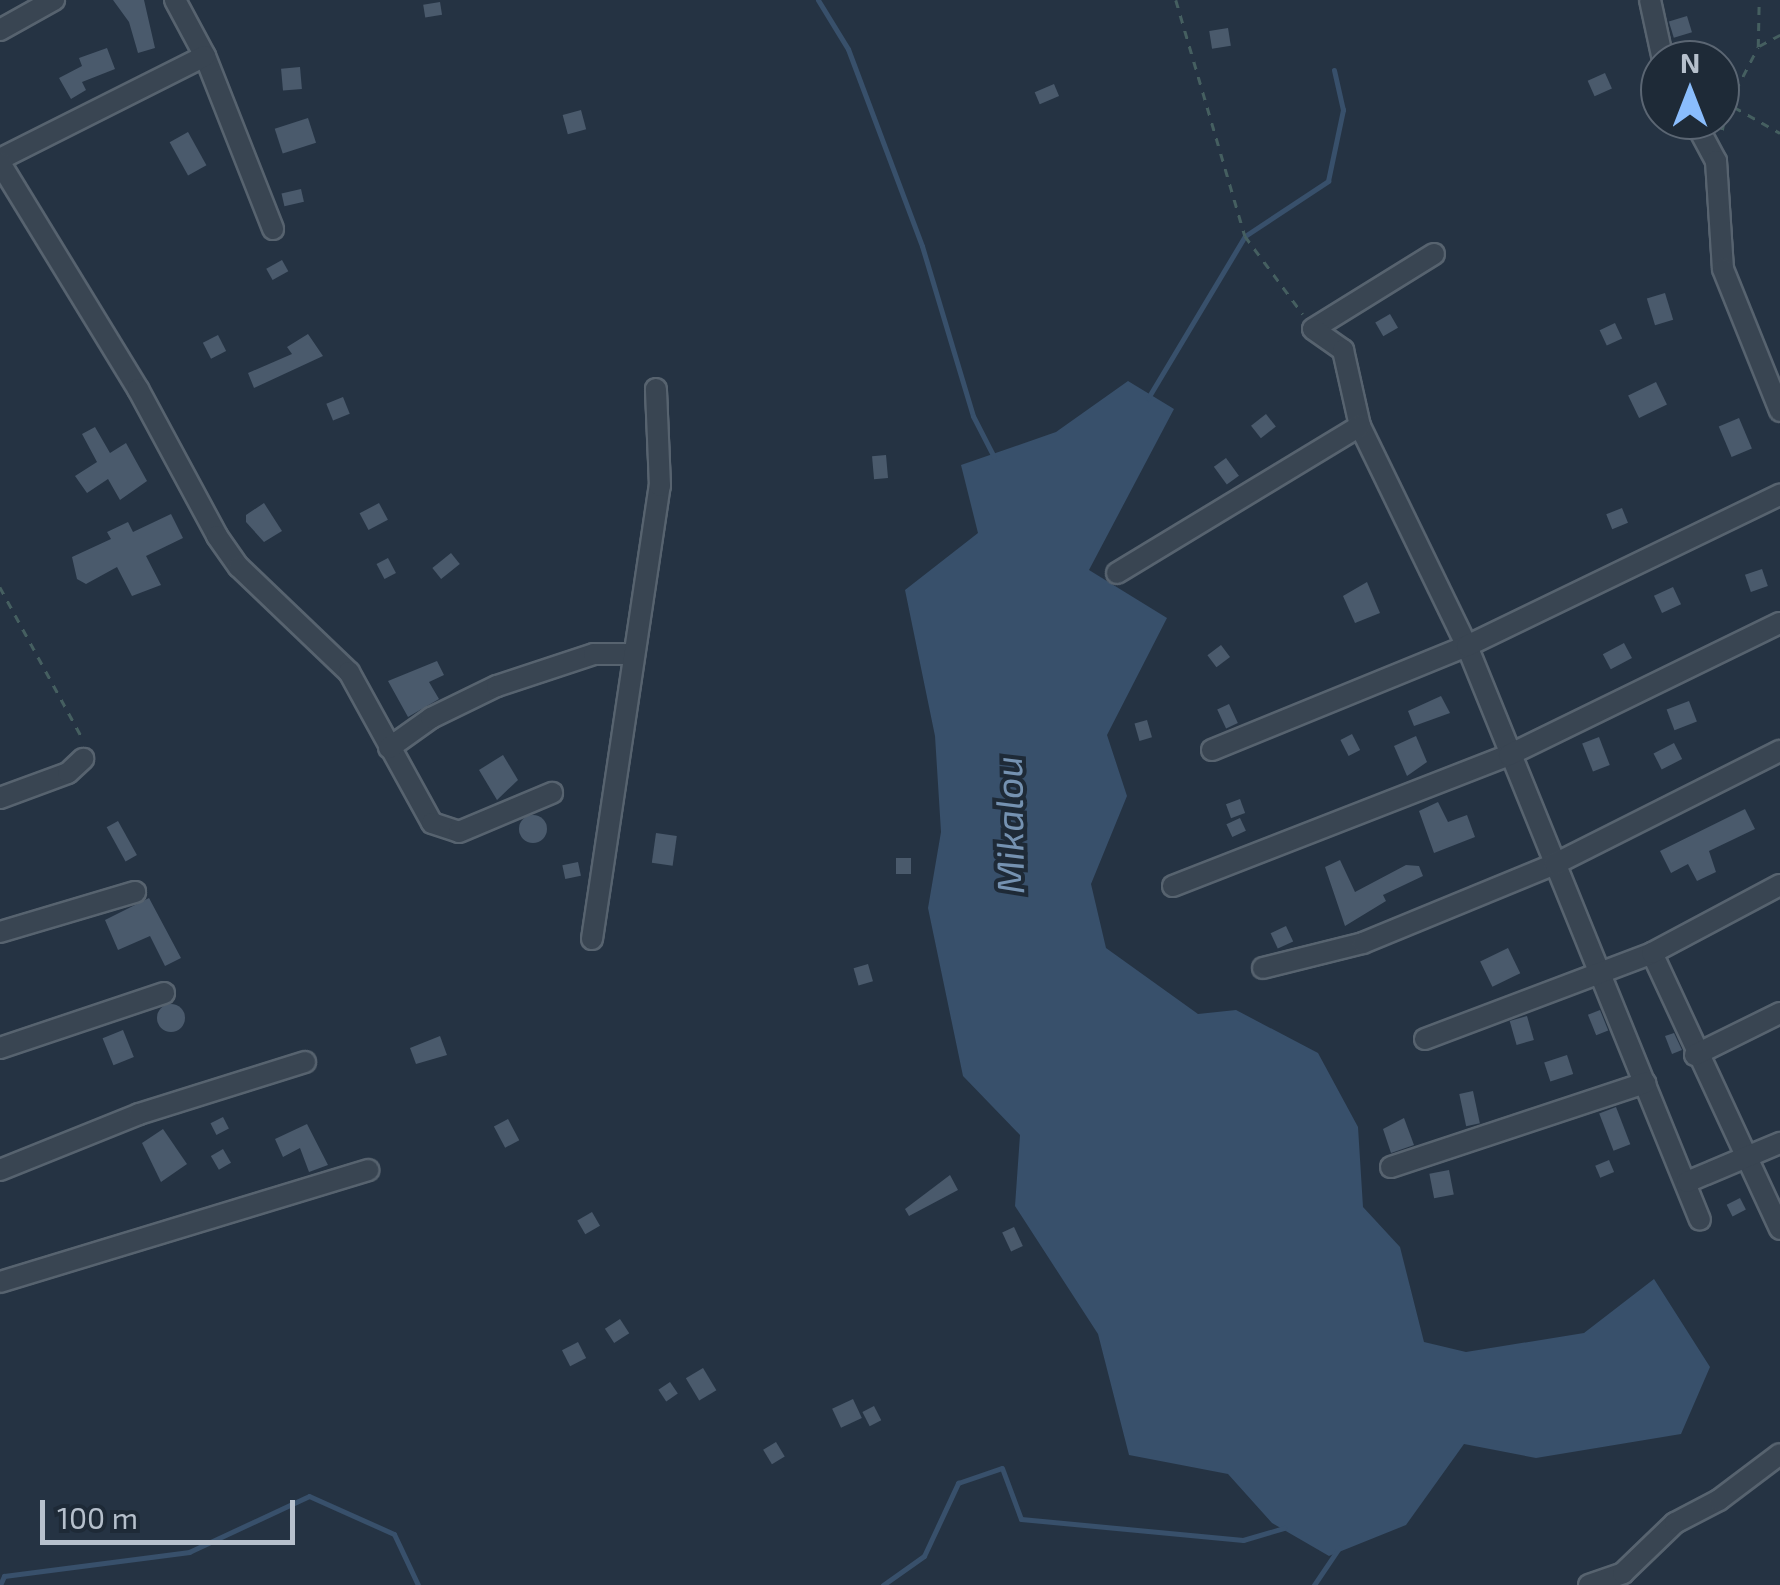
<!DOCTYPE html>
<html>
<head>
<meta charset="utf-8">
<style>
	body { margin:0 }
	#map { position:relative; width:1780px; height:1585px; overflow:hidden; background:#253343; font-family:"Exo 2",sans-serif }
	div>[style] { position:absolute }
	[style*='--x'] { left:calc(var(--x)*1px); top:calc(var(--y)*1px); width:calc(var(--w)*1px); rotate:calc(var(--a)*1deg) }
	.water>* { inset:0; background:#38506b }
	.stream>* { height:5px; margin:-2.5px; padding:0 2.5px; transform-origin:2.5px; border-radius:2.5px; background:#38506b }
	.building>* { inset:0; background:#4a5a6c; transform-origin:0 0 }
	.round { border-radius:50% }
	.path>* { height:2.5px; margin-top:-1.25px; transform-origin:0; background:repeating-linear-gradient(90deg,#455f60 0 8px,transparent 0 16px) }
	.roads { filter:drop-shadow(2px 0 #57636f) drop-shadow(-2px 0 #57636f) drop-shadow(0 2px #57636f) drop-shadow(0 -2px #57636f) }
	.minor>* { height:20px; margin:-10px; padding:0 10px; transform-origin:10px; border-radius:10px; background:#394552 }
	span { translate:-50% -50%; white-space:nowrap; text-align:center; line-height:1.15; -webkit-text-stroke:8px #1e2a37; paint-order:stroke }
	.water-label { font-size:38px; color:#7592b1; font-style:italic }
	.north { position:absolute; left:1640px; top:40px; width:100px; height:100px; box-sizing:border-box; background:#1e2a37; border:2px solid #5b6673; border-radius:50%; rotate:0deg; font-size:28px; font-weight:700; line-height:40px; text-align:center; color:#b6c0cc }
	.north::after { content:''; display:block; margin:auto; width:35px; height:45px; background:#8abdfd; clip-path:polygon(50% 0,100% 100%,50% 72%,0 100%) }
	.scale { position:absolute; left:40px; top:1500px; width:255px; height:45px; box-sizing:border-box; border:5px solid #b6c0cc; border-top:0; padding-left:12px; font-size:30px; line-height:35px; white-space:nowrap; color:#b6c0cc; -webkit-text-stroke:8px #1e2a37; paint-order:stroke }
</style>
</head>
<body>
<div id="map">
	<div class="water">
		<i style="clip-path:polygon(1128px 381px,1174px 409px,1089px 570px,1167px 618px,1107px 735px,1127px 796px,1091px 884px,1106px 948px,1198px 1014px,1236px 1010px,1318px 1053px,1358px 1127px,1363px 1207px,1400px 1247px,1424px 1342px,1466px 1352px,1584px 1333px,1654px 1279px,1710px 1367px,1681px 1434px,1536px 1458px,1464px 1444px,1406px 1525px,1329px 1556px,1272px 1523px,1228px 1474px,1129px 1455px,1098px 1334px,1015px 1206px,1020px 1135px,963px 1076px,928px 908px,941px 832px,935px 736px,905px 590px,978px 533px,961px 465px,1056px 432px)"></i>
	</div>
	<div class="stream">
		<i style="--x:818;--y:0;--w:57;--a:58.5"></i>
		<i style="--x:848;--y:49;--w:210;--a:69.4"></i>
		<i style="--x:922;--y:246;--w:177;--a:73.3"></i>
		<i style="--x:973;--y:416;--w:46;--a:62.9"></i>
		<i style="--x:1148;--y:398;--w:189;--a:-59.1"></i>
		<i style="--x:1245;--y:236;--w:100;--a:-33.5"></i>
		<i style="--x:1328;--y:181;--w:73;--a:-78.1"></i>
		<i style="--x:1343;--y:110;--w:41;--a:-102.7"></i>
		<i style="--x:0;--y:1585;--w:10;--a:-66"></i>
		<i style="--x:4;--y:1576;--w:187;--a:-7.4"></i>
		<i style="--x:189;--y:1552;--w:132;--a:-25"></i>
		<i style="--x:309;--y:1496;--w:93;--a:24.1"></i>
		<i style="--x:394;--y:1534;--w:56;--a:64.8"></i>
		<i style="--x:883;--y:1585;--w:50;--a:-35.3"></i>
		<i style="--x:924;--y:1556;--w:81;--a:-65"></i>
		<i style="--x:958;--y:1483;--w:46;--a:-18.8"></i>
		<i style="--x:1002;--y:1468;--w:54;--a:69.6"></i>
		<i style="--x:1021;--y:1519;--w:223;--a:5.4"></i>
		<i style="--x:1243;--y:1540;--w:43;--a:-16.3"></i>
		<i style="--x:1314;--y:1585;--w:45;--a:-56"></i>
	</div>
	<div class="building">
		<i style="clip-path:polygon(113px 0,144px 0,155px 48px,138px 53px,129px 22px)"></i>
		<i style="left:440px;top:2px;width:13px;height:17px;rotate:81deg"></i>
		<i style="left:1687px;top:16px;width:17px;height:19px;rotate:73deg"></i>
		<i style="left:1228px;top:28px;width:18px;height:19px;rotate:81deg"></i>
		<i style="clip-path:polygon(107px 48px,115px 69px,82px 82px,86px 90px,71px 99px,59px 78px,82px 66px,79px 58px)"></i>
		<i style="left:300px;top:67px;width:22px;height:19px;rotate:85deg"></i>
		<i style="left:1605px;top:73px;width:17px;height:19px;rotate:66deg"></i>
		<i style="left:1054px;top:84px;width:13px;height:21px;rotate:67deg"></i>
		<i style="left:581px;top:110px;width:20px;height:19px;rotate:75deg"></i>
		<i style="left:308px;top:118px;width:26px;height:35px;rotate:72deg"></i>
		<i style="left:188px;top:132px;width:38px;height:21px;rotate:61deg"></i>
		<i style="left:301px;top:189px;width:13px;height:20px;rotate:77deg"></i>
		<i style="left:282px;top:260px;width:13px;height:18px;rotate:61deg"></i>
		<i style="left:1665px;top:293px;width:28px;height:19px;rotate:73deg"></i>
		<i style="left:1390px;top:314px;width:16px;height:17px;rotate:60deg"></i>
		<i style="left:1615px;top:323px;width:17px;height:17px;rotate:65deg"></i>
		<i style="clip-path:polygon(308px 334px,323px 356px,254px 388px,248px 373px,292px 354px,287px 347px)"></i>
		<i style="left:218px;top:335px;width:18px;height:17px;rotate:63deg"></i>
		<i style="left:1656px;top:382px;width:25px;height:31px;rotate:64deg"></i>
		<i style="left:343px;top:397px;width:18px;height:18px;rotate:68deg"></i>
		<i style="left:1266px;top:414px;width:16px;height:19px;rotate:52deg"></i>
		<i style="left:1739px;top:418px;width:33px;height:22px;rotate:67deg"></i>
		<i style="clip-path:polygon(95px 427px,110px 453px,126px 443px,147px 481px,120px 500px,108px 479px,87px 493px,75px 476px,97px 462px,82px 434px)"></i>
		<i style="left:886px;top:455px;width:23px;height:14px;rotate:85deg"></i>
		<i style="left:1226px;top:458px;width:22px;height:15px;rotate:54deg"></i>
		<i style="clip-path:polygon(264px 503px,282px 531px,264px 542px,246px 522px,246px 515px)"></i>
		<i style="left:379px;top:503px;width:19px;height:22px;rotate:62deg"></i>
		<i style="left:1622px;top:508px;width:16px;height:17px;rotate:68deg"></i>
		<i style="clip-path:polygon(171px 514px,183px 538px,146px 556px,161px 585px,132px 596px,117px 567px,86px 584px,77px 579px,72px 557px,111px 539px,107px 532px,128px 522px,133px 532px)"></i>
		<i style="left:451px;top:553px;width:14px;height:24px;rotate:51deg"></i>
		<i style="left:388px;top:558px;width:17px;height:13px;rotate:62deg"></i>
		<i style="left:1762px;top:569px;width:18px;height:18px;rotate:71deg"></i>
		<i style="clip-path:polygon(1367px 582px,1380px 613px,1355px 623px,1343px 596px)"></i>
		<i style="left:1673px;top:587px;width:19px;height:21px;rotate:65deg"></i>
		<i style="left:1624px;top:643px;width:17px;height:24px;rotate:62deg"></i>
		<i style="left:1221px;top:645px;width:15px;height:17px;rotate:53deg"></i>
		<i style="clip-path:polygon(437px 661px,444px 675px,429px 682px,439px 699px,408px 717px,388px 681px)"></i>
		<i style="clip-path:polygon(1441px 696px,1450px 713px,1414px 726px,1408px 711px)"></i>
		<i style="left:1689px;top:701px;width:22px;height:24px;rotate:69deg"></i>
		<i style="left:1229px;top:704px;width:21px;height:13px;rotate:65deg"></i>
		<i style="left:1147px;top:720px;width:18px;height:13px;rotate:74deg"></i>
		<i style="left:1352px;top:734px;width:18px;height:13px;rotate:63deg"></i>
		<i style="clip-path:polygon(1416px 736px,1427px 762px,1407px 776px,1394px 746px)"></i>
		<i style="left:1599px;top:737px;width:30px;height:18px;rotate:69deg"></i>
		<i style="left:1674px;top:743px;width:18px;height:23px;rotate:63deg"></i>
		<i style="clip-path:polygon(503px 755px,518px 780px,497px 800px,479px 770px)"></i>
		<i style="left:1240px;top:799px;width:15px;height:15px;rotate:70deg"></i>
		<i style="clip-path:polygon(1438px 802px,1448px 822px,1467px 815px,1475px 837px,1434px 853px,1419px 811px)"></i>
		<i style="clip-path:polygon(1745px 809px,1755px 829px,1709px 851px,1716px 872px,1697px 881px,1688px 864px,1671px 873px,1660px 851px)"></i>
		<i class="round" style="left:519px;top:815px;width:28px;height:28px"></i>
		<i style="left:1240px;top:818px;width:14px;height:15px;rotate:65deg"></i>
		<i style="left:118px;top:821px;width:39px;height:13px;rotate:61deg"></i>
		<i style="left:656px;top:833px;width:21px;height:30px;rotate:8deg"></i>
		<i style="left:911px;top:858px;width:16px;height:15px;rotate:90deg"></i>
		<i style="clip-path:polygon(1340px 860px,1355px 892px,1406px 865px,1419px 866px,1423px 876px,1383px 895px,1386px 901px,1345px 926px,1325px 867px)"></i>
		<i style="left:578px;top:862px;width:14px;height:16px;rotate:78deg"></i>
		<i style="clip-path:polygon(149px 898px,181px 958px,165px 966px,150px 936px,118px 950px,105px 920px)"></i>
		<i style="left:1286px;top:926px;width:17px;height:17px;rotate:65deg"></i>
		<i style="left:1508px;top:948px;width:28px;height:31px;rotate:64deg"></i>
		<i style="left:868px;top:964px;width:18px;height:15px;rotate:74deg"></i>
		<i class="round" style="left:157px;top:1004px;width:28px;height:28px"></i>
		<i style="left:1600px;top:1010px;width:22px;height:13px;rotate:68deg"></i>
		<i style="left:1527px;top:1016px;width:25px;height:18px;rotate:74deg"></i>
		<i style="left:123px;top:1030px;width:29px;height:22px;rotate:68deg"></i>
		<i style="clip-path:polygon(1674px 1033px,1682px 1050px,1672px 1054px,1665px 1036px)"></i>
		<i style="clip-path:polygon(440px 1036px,447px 1055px,416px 1064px,410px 1048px)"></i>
		<i style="left:1567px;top:1055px;width:20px;height:24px;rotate:72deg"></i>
		<i style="left:1473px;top:1091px;width:33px;height:14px;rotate:78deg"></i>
		<i style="left:1616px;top:1107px;width:40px;height:18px;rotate:69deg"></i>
		<i style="left:223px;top:1117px;width:13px;height:14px;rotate:63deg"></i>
		<i style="clip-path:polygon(1404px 1118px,1414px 1145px,1391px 1153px,1383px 1129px)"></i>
		<i style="left:508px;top:1119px;width:24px;height:16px;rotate:62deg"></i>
		<i style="clip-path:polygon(307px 1124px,328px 1165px,309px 1172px,300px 1148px,283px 1157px,275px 1139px)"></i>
		<i style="clip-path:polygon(163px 1129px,187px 1164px,161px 1182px,142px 1143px)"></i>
		<i style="left:223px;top:1149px;width:16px;height:14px;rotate:60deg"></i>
		<i style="left:1609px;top:1160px;width:13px;height:15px;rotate:67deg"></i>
		<i style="left:1449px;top:1170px;width:25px;height:20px;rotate:79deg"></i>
		<i style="clip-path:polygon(950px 1175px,958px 1190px,909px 1216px,905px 1209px)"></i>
		<i style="left:1740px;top:1198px;width:13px;height:15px;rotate:63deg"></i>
		<i style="left:592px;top:1212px;width:16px;height:17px;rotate:60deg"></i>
		<i style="left:1014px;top:1227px;width:21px;height:13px;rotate:65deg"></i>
		<i style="left:620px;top:1319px;width:17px;height:18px;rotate:57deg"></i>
		<i style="left:578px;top:1342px;width:18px;height:18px;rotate:63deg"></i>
		<i style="left:703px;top:1368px;width:26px;height:20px;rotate:59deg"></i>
		<i style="left:670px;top:1382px;width:14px;height:14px;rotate:56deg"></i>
		<i style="left:853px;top:1399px;width:21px;height:23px;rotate:65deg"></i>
		<i style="left:874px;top:1406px;width:16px;height:13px;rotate:63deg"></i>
		<i style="left:776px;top:1442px;width:17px;height:15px;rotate:59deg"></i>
	</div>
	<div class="path">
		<i style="--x:1176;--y:0;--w:246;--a:73.7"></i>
		<i style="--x:1245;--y:236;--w:97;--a:53.4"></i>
		<i style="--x:1759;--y:46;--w:24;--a:-28"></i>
		<i style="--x:1720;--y:99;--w:69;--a:29.5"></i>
		<i style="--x:1722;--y:130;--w:26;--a:-77"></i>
		<i style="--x:1728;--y:105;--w:65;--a:-62.7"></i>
		<i style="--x:1758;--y:47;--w:47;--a:-88.8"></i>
		<i style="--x:0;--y:587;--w:173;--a:61.4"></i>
	</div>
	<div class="roads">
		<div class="minor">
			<i style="--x:175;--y:0;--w:64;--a:61.8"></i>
			<i style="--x:205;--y:56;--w:186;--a:68.5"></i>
			<i style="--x:1650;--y:0;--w:61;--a:77.8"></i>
			<i style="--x:0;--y:30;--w:62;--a:-29.1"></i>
			<i style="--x:1694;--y:120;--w:47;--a:61.8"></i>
			<i style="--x:1716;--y:161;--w:108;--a:86.3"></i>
			<i style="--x:1723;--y:269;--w:153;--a:68.1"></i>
			<i style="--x:0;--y:159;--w:229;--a:-26.7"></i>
			<i style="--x:0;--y:163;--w:265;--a:58.6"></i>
			<i style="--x:138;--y:389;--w:167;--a:61.7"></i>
			<i style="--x:217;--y:536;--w:38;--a:55"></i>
			<i style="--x:239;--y:567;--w:152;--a:43.7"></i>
			<i style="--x:349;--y:672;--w:172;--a:61.2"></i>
			<i style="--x:432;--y:823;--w:28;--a:18"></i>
			<i style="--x:459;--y:832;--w:101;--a:-22.8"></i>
			<i style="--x:1434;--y:254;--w:142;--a:148.2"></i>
			<i style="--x:1313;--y:329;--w:37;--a:35"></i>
			<i style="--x:1343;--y:350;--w:78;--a:77.4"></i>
			<i style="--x:1360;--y:426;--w:245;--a:64.1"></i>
			<i style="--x:1467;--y:646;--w:619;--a:67.91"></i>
			<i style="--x:1117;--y:573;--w:284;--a:-31.2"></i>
			<i style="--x:389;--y:748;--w:52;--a:-35.5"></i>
			<i style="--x:431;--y:718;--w:73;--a:-25.9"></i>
			<i style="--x:497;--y:686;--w:102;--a:-18.3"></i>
			<i style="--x:594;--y:654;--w:40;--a:0"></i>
			<i style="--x:1212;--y:750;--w:275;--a:-22.2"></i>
			<i style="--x:1467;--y:646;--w:348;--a:-25.8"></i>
			<i style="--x:0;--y:798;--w:72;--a:-20.2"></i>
			<i style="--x:68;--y:773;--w:21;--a:-43"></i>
			<i style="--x:1173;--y:886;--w:361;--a:-21.3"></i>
			<i style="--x:1509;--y:755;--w:301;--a:-26"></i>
			<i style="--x:0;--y:932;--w:141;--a:-16.5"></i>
			<i style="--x:592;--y:939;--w:458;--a:-81.5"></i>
			<i style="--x:660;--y:486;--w:97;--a:-92.4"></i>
			<i style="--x:1652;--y:953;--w:304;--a:65.1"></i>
			<i style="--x:1263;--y:968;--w:103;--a:-14"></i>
			<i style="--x:1363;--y:943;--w:208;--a:-22.4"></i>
			<i style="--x:1555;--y:864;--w:252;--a:-26.7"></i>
			<i style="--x:1425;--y:1039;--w:243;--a:-20.7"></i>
			<i style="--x:1652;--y:953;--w:145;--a:-28"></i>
			<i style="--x:0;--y:1048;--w:173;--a:-18.5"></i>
			<i style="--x:1695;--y:1055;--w:95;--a:-26.3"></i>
			<i style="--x:1391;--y:1167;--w:268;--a:-18.3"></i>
			<i style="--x:0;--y:1170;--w:150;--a:-21.9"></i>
			<i style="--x:139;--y:1114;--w:174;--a:-17.4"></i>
			<i style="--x:1687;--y:1182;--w:101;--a:-22.8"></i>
			<i style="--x:0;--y:1282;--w:385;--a:-16.9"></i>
			<i style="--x:1589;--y:1585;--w:36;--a:-19"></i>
			<i style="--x:1623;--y:1573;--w:72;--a:-43.9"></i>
			<i style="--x:1675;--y:1523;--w:50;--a:-27.6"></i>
			<i style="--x:1719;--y:1500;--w:76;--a:-37"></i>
		</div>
	</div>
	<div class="water-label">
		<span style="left:1009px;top:825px;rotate:-91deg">Mikalou</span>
	</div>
	<div class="north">N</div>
	<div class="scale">100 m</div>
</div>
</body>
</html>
